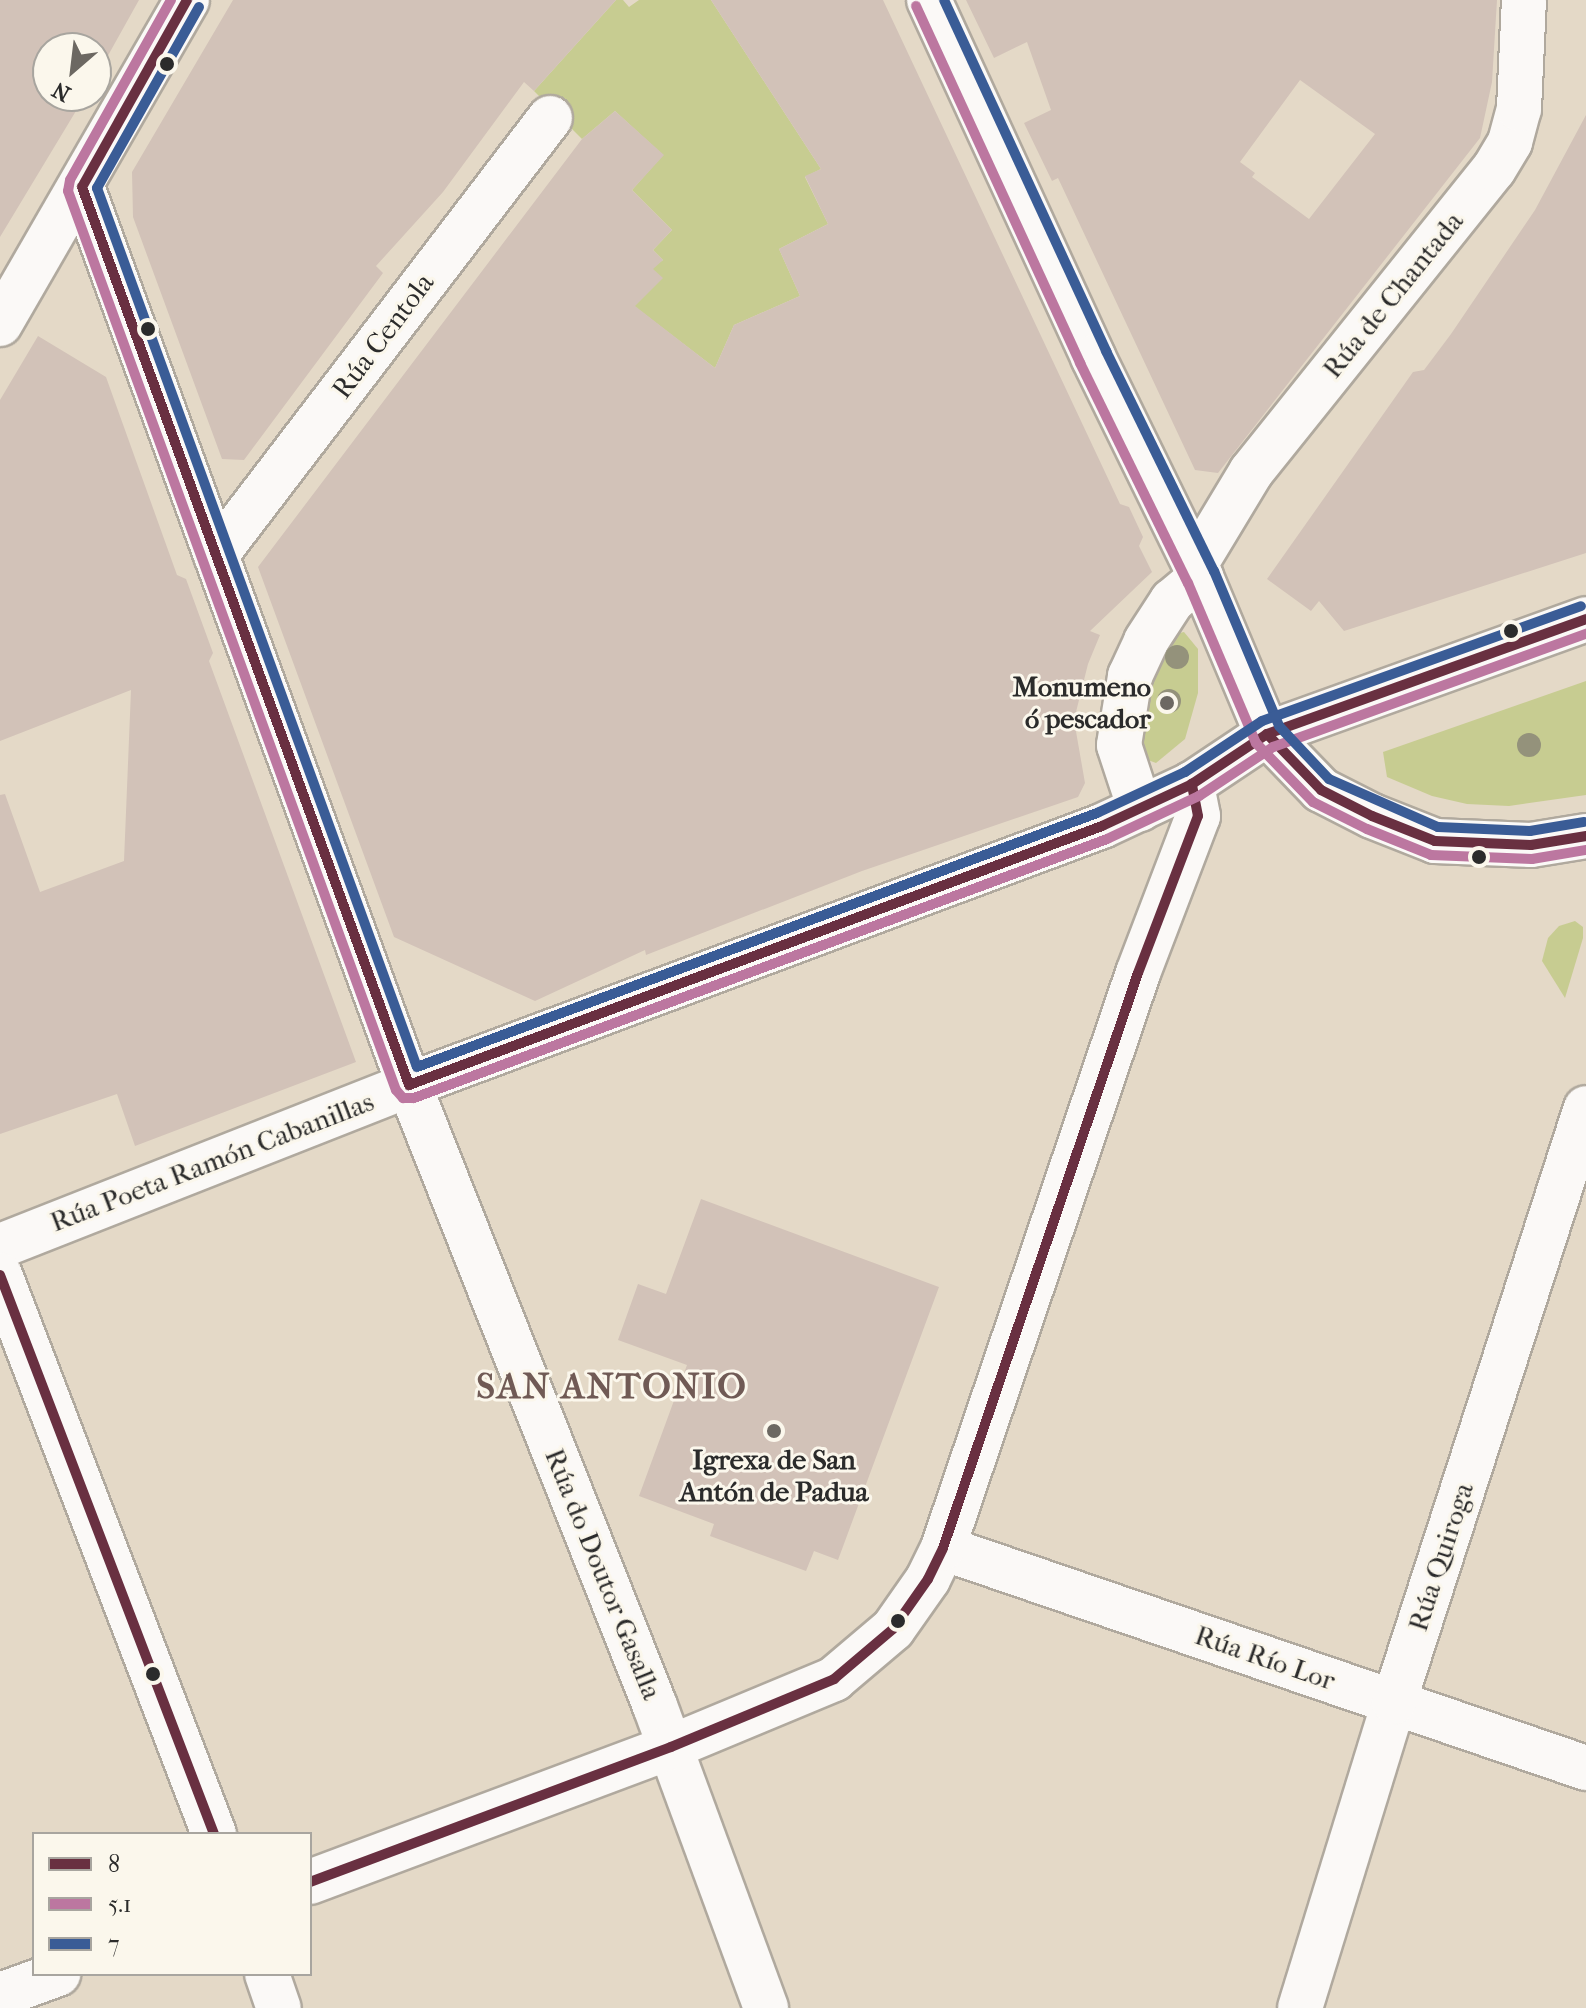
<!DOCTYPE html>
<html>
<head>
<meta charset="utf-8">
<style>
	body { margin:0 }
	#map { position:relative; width:1586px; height:2008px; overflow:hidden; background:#e4d9c7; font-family:"IM FELL French Canon",serif }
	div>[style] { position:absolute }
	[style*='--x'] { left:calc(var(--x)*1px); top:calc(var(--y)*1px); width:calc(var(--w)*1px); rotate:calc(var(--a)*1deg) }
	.green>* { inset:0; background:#c7cc91 }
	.building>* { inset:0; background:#d2c2b8 }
	.roads { filter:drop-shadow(2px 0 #b0a99e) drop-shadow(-2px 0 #b0a99e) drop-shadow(0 2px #b0a99e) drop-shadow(0 -2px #b0a99e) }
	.minor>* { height:44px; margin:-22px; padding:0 22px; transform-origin:22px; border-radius:22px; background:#fbf9f7 }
	.bus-1>* { height:10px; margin:-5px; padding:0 5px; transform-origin:5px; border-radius:5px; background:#693041 }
	.bus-2>* { height:10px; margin:-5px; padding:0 5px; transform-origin:5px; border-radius:5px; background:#bc77a0 }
	.bus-3>* { height:10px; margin:-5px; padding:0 5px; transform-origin:5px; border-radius:5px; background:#3a5c96 }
	.trees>* { width:24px; height:24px; margin:-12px; border-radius:50%; background:#94927b }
	.dots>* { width:22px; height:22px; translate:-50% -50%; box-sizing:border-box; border:4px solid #fbf7ec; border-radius:50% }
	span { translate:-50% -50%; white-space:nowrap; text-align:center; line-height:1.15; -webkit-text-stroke:6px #fbf7ec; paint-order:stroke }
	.street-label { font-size:28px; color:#2b2b2b }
	.poi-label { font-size:28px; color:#2b2b2b; font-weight:700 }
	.right { translate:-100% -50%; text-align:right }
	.district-label { font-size:36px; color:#705a55; font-weight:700; letter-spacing:2px }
	.legend { position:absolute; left:32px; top:1832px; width:280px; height:144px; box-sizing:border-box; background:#fbf7ec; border:2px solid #a8a59f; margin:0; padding:10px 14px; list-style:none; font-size:24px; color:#2b2b2b }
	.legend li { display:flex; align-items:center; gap:16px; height:40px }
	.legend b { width:40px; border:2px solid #a8a59f }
	.north { position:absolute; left:32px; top:32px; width:80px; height:80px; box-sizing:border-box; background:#fbf7ec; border:2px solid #a8a59f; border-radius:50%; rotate:208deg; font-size:22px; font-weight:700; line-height:32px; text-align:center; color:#2b2b2b }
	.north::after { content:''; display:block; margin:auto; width:28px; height:36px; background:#6c6862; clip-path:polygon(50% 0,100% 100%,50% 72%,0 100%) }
</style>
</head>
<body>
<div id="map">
	<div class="green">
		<i style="clip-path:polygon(616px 0,623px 0,629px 7px,639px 0,711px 0,821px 169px,805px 177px,828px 224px,779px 249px,800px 296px,734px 325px,715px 368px,617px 293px,663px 260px,653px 250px,672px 230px,632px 190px,663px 155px,615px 111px,582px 139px,534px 91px)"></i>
		<i style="clip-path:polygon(1184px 632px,1198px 649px,1198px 693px,1185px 739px,1156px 763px,1140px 757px,1147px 661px,1166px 636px)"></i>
		<i style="clip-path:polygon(1586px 681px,1586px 795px,1509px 806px,1467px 804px,1432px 796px,1387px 777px,1383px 752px)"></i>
		<i style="clip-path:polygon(1575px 921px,1583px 927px,1583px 938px,1565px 998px,1542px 961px,1548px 938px,1559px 926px)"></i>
	</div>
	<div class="building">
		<i style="clip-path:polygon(0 0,139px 0,96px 77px,96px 48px,48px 48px,48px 96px,85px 96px,0 237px)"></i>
		<i style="clip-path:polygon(233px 0,616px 0,534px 91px,524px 82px,443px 192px,376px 266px,383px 273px,244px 460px,222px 459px,133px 217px,132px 172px)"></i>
		<i style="clip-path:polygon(711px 0,883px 0,1120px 504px,1129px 507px,1143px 537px,1139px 546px,1152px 572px,1090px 631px,1100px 635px,1088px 664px,1074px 720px,1085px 783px,1078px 797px,862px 871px,646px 955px,645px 950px,535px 1001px,394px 937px,258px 567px,582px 139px,615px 111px,664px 155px,632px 190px,672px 230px,653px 250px,663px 260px,653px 269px,663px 278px,635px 306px,715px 368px,734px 325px,800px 296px,779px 249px,828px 224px,805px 176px,821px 169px)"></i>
		<i style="clip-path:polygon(evenodd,966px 0,1497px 0,1492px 82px,1480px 138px,1218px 473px,1195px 470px,1058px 178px,1052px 181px,1024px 123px,1051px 110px,1027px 42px,994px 58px,966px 0,1300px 80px,1375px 134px,1309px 219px,1252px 177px,1255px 173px,1240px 162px,1300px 80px)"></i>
		<i style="clip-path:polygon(1586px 115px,1586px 553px,1344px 631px,1319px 601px,1311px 611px,1267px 579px,1413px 372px,1424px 370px,1451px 334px,1535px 210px)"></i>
		<i style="clip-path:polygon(38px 336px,106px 377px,177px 575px,186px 579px,213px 653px,209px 661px,356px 1062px,135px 1146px,117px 1094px,0 1134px,0 795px,5px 794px,40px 892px,124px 861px,131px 690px,0 741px,0 400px)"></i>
		<i style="clip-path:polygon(701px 1199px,939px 1287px,838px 1560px,814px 1551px,806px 1571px,710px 1536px,714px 1524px,639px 1496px,687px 1365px,618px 1340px,638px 1284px,666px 1294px)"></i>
	</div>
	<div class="roads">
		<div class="minor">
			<i style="--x:929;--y:0;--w:393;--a:65.3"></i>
			<i style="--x:1093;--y:357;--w:245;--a:63.9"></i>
			<i style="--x:1201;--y:577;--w:170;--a:67.2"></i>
			<i style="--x:1267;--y:734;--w:78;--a:46"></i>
			<i style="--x:1321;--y:790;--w:57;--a:27"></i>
			<i style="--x:1372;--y:816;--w:68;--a:21.6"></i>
			<i style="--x:1435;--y:841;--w:96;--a:2.4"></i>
			<i style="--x:1531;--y:845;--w:56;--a:-9.3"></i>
			<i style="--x:82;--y:187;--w:956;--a:69.99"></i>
			<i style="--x:409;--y:1085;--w:668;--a:68.39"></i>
			<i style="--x:655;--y:1706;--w:322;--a:69.8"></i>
			<i style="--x:0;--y:324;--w:374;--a:-60"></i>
			<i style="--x:216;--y:555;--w:550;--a:-52.61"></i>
			<i style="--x:1195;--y:565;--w:109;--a:-58.9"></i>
			<i style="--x:1251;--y:472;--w:388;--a:-51.3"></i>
			<i style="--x:1494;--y:169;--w:31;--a:-59"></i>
			<i style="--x:1510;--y:142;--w:34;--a:-75"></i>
			<i style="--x:1519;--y:109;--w:109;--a:-87.4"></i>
			<i style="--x:1140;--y:809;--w:67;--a:-108.2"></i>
			<i style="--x:1119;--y:745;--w:70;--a:-80.9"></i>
			<i style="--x:1130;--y:676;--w:38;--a:-65"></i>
			<i style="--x:1146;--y:641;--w:48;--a:-57"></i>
			<i style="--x:1172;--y:601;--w:38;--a:-40"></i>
			<i style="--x:0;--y:1246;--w:440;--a:-21.5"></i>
			<i style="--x:409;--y:1085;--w:740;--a:-20.49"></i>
			<i style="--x:1102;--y:826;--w:99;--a:-25"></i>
			<i style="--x:1192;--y:784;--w:90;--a:-33.7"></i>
			<i style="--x:1267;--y:734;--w:339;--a:-19.8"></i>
			<i style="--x:0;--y:1275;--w:599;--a:69.05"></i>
			<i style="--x:943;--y:1548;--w:680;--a:18.89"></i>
			<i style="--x:310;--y:1882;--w:385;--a:-20.5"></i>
			<i style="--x:671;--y:1747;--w:177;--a:-22.6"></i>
			<i style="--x:834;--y:1679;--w:77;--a:-40.3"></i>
			<i style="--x:893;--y:1629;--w:61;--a:-55"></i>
			<i style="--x:928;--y:1579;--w:34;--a:-64"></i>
			<i style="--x:943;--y:1548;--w:607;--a:-71.27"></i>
			<i style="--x:1138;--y:973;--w:168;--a:-69.1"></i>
			<i style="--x:1198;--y:816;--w:33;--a:-101"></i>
			<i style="--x:267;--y:1974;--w:36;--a:71"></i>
			<i style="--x:0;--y:1995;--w:62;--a:-19.9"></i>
			<i style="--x:1300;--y:2008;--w:320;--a:-72.9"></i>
			<i style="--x:1394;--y:1702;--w:624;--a:-72.09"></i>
		</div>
	</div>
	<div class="bus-1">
		<i style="--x:187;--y:0;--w:214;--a:119.3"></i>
		<i style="--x:82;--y:187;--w:956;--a:69.99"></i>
		<i style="--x:409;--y:1085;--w:740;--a:-20.49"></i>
		<i style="--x:1102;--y:826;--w:99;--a:-25"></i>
		<i style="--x:1192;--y:784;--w:90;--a:-33.7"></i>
		<i style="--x:1267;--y:734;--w:339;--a:-19.8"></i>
		<i style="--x:1267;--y:734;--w:78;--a:46"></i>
		<i style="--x:1321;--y:790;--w:57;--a:27"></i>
		<i style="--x:1372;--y:816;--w:68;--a:21.6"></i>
		<i style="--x:1435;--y:841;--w:96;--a:2.4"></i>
		<i style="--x:1531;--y:845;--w:56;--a:-9.3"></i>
		<i style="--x:0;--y:1275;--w:599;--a:69.05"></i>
		<i style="--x:310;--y:1882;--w:385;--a:-20.5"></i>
		<i style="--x:671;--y:1747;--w:177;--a:-22.6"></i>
		<i style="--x:834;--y:1679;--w:77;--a:-40.3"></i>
		<i style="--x:893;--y:1629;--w:61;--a:-55"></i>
		<i style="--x:928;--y:1579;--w:34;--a:-64"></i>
		<i style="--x:943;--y:1548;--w:607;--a:-71.27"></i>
		<i style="--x:1138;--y:973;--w:168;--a:-69.1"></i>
		<i style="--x:1198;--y:816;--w:33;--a:-101"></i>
	</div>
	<div class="bus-2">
		<i style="--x:171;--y:0;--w:206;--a:119.3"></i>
		<i style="--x:70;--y:180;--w:11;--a:100"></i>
		<i style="--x:68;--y:191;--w:957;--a:69.96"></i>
		<i style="--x:396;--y:1090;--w:11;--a:49"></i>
		<i style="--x:403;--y:1098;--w:11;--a:0"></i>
		<i style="--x:414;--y:1098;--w:740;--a:-20.49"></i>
		<i style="--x:1107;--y:839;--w:102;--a:-25.1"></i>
		<i style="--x:1199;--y:796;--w:89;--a:-33.5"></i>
		<i style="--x:1273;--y:747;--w:333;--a:-19.9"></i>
		<i style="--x:916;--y:6;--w:393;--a:65.3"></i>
		<i style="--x:1080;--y:363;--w:245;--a:63.9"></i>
		<i style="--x:1188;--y:583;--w:174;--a:67"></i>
		<i style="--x:1256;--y:743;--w:82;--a:46"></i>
		<i style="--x:1313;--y:802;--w:60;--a:26.6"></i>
		<i style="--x:1367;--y:829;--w:69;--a:22.1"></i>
		<i style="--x:1431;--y:855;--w:101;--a:2.3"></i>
		<i style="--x:1532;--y:859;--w:55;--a:-9.5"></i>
	</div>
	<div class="bus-3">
		<i style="--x:944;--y:0;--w:387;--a:65.2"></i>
		<i style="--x:1106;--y:351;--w:245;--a:63.9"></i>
		<i style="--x:1214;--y:571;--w:168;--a:67.2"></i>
		<i style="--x:1279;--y:726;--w:73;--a:46.7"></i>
		<i style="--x:1329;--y:779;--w:119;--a:23.8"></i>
		<i style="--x:1438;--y:827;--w:92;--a:2.5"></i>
		<i style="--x:1530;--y:831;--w:55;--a:-9.5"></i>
		<i style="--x:199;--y:7;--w:208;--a:119.4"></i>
		<i style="--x:97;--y:188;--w:935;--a:70"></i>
		<i style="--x:417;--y:1067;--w:726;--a:-20.48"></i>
		<i style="--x:1097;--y:813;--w:97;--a:-25"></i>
		<i style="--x:1185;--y:772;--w:92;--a:-33.5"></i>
		<i style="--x:1262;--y:721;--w:339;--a:-19.8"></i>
	</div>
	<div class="trees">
		<i style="left:1177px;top:657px"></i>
		<i style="left:1169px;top:701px"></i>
		<i style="left:1529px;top:745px"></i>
	</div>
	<div class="dots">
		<i style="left:167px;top:64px;background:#2b2b2b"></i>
		<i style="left:148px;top:329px;background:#2b2b2b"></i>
		<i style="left:1511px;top:631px;background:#2b2b2b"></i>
		<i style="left:1167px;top:703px;background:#6c6862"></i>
		<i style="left:1479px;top:857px;background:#2b2b2b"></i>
		<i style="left:774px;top:1431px;background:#6c6862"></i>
		<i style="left:898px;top:1621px;background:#2b2b2b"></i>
		<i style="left:153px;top:1674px;background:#2b2b2b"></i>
	</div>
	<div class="street-label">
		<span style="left:1393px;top:295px;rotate:-51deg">Rúa de Chantada</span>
		<span style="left:383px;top:336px;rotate:-53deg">Rúa Centola</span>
		<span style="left:212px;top:1162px;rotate:-21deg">Rúa Poeta Ramón Cabanillas</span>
		<span style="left:1441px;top:1557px;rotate:-72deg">Rúa Quiroga</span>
		<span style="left:603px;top:1574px;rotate:68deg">Rúa do Doutor Gasalla</span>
		<span style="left:1265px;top:1658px;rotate:19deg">Rúa Río Lor</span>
	</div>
	<div class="poi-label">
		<span class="right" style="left:1151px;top:703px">Monumeno<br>ó pescador</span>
		<span style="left:774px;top:1476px">Igrexa de San<br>Antón de Padua</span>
	</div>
	<div class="district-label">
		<span style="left:612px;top:1387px">SAN ANTONIO</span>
	</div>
	<ul class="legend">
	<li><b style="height:10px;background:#693041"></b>8</li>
	<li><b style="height:10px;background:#bc77a0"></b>5.1</li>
	<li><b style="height:10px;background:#3a5c96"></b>7</li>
	</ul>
	<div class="north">N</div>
</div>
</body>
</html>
